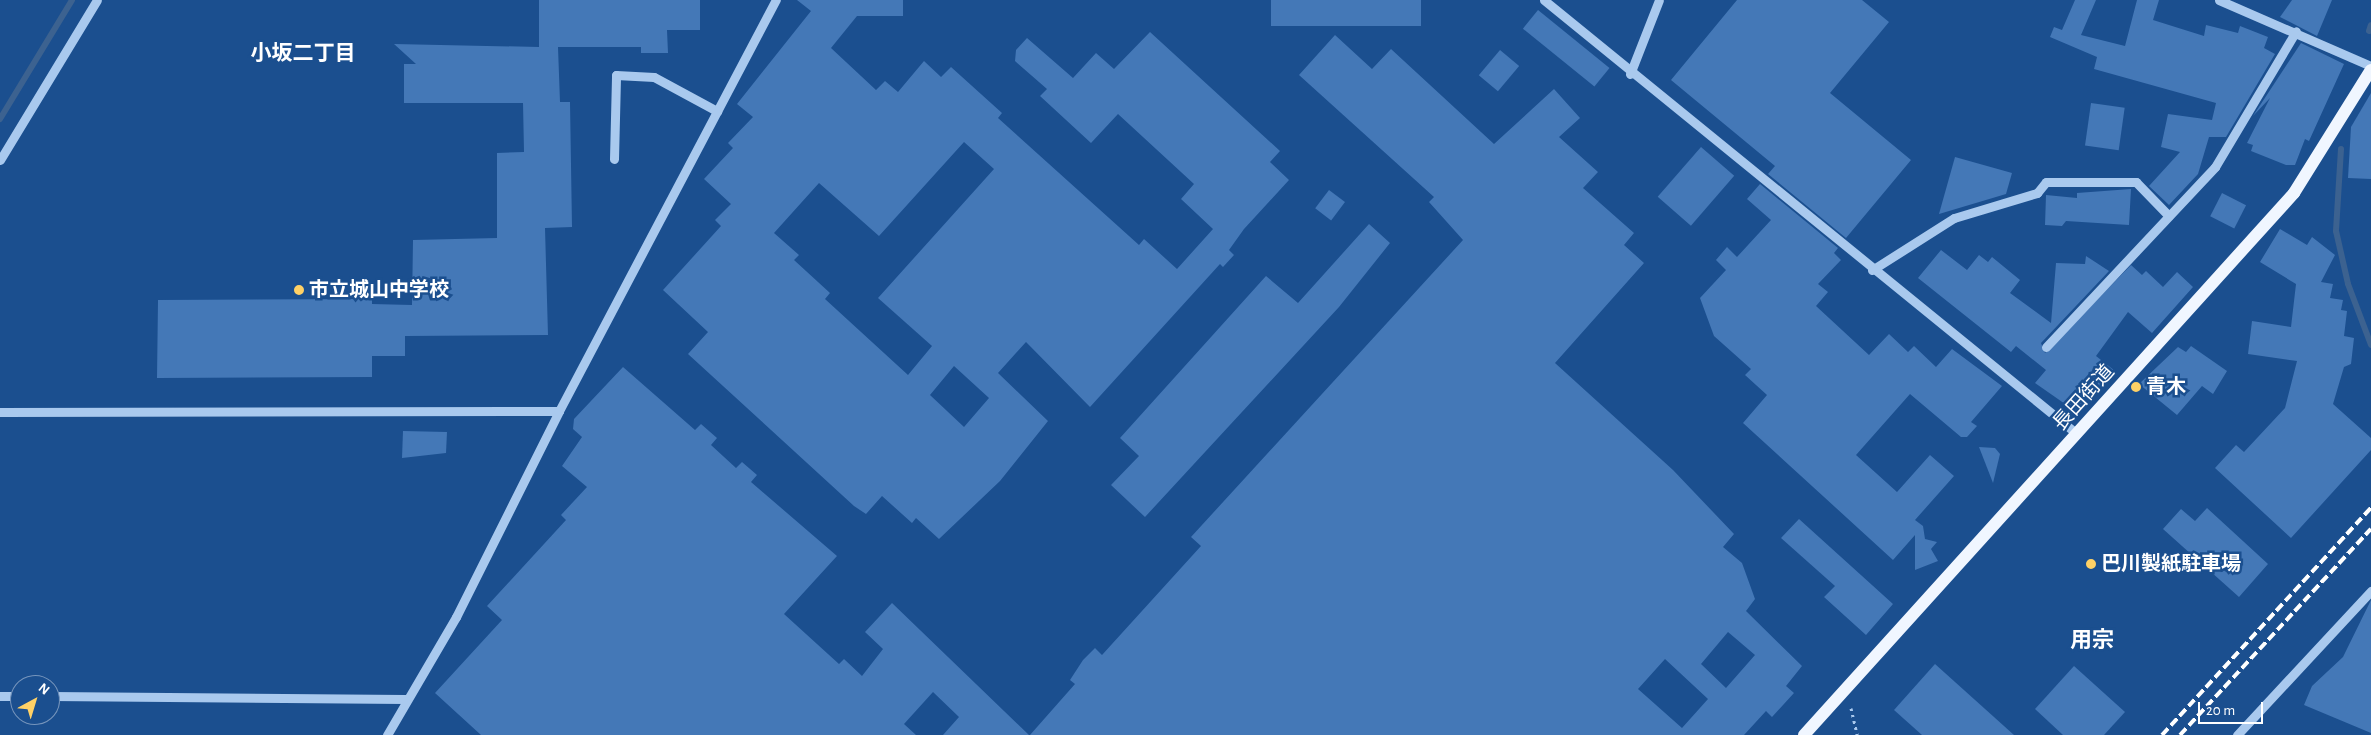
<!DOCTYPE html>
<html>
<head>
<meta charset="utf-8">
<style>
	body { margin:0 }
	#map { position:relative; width:2371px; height:735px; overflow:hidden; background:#1b4f8f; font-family:"Alegreya Sans","Noto Sans JP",sans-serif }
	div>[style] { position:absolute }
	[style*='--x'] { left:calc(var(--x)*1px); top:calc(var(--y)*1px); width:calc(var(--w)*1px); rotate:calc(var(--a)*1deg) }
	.stream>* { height:6px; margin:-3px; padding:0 3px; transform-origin:3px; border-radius:3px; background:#3c6290 }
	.building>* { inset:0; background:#4478b7; transform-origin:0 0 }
	.path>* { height:3px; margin-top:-1.5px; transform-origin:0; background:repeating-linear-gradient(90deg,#a9c9ee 0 2.5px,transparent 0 6.5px) }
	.minor>* { height:9px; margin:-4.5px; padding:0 4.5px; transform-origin:4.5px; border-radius:4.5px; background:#a9c9ee }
	.major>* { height:12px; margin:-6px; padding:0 6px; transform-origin:6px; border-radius:6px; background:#f0f6ff }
	.rail>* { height:4px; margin-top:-2px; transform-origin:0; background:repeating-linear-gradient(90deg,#fff 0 9px,transparent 0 13px) }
	.dots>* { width:14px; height:14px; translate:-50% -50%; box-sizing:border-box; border:2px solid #1b4f8f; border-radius:50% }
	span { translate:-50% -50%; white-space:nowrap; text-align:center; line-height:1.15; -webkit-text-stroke:5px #1b4f8f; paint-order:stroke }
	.poi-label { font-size:20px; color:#fff; font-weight:700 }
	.left { translate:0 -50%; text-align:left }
	.street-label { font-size:20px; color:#fff }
	.neighbourhood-label { font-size:21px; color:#fff; font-weight:700 }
	.quarter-label { font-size:22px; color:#fff; font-weight:700 }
	.north { position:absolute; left:10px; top:675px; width:50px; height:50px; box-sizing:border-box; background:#1b4f8f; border:1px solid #7695bc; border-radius:50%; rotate:39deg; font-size:14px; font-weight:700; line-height:20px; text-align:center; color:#fff }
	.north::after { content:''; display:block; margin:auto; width:18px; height:22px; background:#ffd166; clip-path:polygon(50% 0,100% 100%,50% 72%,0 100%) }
	.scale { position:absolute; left:2198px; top:702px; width:65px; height:22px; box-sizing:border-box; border:2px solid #fff; border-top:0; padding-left:6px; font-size:15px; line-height:18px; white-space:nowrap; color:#fff; -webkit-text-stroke:4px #1b4f8f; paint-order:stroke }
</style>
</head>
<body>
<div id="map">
	<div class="stream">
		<i style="--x:2369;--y:31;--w:6;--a:-72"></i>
		<i style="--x:0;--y:119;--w:139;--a:-58.8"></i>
		<i style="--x:2341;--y:149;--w:82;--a:93.5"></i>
		<i style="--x:2336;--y:231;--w:54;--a:77.2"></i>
		<i style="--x:2348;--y:284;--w:65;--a:69.3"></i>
	</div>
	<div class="building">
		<i style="clip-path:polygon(539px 0,700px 0,700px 30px,667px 30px,668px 53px,641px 53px,641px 47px,558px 47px,560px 102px,570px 102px,572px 227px,545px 228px,548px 335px,405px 336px,405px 356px,372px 356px,372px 377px,157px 378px,158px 300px,372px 299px,372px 304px,412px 305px,413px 240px,497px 238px,497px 153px,524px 152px,523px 103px,404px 103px,404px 64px,416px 64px,394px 44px,539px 47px)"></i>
		<i style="clip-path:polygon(evenodd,797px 0,903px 0,903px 16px,857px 16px,831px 48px,876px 90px,885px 81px,898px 92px,924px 61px,941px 77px,951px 67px,1002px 113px,998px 118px,1139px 245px,1144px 239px,1177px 269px,1213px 229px,1181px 199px,1194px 184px,1118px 114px,1091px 143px,1040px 96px,1047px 89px,1015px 61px,1016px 50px,1027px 38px,1073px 78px,1096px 53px,1114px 69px,1150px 32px,1280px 151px,1270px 162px,1289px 180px,1244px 229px,1229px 250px,1234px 255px,1223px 267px,1220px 264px,1090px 407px,1026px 342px,998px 373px,1048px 421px,1000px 481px,939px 539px,916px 518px,912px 523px,882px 496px,866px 514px,854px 506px,688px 354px,708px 332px,663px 290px,721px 226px,715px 220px,731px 204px,704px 179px,733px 148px,728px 143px,753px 117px,737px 104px,811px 11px,797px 0,964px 142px,994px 169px,878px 298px,932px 346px,908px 375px,825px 299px,830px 293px,794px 260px,799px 255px,774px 233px,819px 183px,879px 236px,964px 142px,797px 0,954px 366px,989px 398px,964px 427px,930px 395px,954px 366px)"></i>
		<i style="left:1271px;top:0;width:150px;height:26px"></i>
		<i style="clip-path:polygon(1737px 0,1862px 0,1889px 22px,1830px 93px,1911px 160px,1846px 238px,1768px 174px,1775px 166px,1671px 80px)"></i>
		<i style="clip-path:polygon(2075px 0,2096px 0,2081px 35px,2125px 46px,2137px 0,2159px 0,2153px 20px,2204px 36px,2206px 25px,2238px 33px,2240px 26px,2268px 37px,2264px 48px,2275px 54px,2226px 137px,2209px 137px,2198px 174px,2169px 205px,2149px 186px,2180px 152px,2161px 147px,2168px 114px,2212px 120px,2216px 103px,2094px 69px,2097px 57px,2050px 37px,2054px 27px,2062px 30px)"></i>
		<i style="clip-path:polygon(2292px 0,2332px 0,2317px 36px,2280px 17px)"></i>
		<i style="left:1538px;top:10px;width:92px;height:24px;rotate:39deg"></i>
		<i style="clip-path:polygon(evenodd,1335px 35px,1372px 69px,1391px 49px,1494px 144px,1554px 89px,1580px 118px,1559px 137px,1598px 172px,1583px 188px,1634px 233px,1624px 245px,1644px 263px,1555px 363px,1673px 470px,1734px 534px,1723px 547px,1742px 563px,1755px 599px,1746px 611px,1802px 666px,1786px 686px,1794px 693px,1772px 717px,1766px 711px,1744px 735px,1030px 735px,1075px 684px,1070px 680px,1083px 660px,1095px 648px,1102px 655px,1201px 546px,1191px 537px,1463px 240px,1429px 202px,1434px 197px,1299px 75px,1335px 35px,1728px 632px,1755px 655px,1726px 688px,1701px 664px,1728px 632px,1335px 35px,1665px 659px,1708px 699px,1682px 728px,1638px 689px,1665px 659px)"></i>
		<i style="clip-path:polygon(2301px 43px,2344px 64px,2309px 141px,2305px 139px,2295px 165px,2286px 165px,2251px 151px,2253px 145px,2247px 143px,2270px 98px,2253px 116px)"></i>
		<i style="left:1500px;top:50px;width:25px;height:33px;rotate:40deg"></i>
		<i style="clip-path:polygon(2371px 93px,2371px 179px,2348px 178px,2351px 127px)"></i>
		<i style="left:2091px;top:103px;width:34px;height:43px;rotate:8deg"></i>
		<i style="left:1701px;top:147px;width:44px;height:66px;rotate:41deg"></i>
		<i style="clip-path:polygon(1955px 157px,2012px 173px,2006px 194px,1939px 214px)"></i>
		<i style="clip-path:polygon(1760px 184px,1838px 248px,1834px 253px,1841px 260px,1818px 284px,1828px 292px,1816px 306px,1869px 355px,1889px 334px,1908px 352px,1914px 346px,1936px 367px,1952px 349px,2002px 386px,1971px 422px,1977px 426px,1967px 437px,1961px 437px,1910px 394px,1856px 455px,1897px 492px,1930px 455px,1954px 476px,1915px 520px,1923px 526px,1925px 539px,1937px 542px,1931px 549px,1938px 561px,1915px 570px,1915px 535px,1893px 560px,1743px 423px,1767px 395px,1745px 375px,1751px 369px,1714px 336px,1700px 298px,1726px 270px,1716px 260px,1727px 247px,1737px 257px,1771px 220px,1747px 199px)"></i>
		<i style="clip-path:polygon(2131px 189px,2129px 225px,2066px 221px,2062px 226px,2045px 225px,2046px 195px,2077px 198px,2077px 193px)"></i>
		<i style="left:1329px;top:190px;width:20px;height:23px;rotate:37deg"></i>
		<i style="left:2222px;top:193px;width:27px;height:26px;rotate:27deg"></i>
		<i style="clip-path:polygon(1369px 224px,1390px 243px,1339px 307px,1145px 517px,1111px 485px,1139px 456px,1120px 438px,1266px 276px,1298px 303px)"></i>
		<i style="clip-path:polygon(2280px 229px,2307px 245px,2312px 237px,2335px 255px,2321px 282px,2333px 284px,2330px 298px,2343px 300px,2341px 310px,2347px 311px,2344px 336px,2354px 338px,2351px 364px,2344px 367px,2333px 404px,2371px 438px,2371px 450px,2291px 538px,2215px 468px,2236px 445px,2244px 452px,2285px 408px,2297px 361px,2248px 354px,2252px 321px,2291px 327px,2296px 284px,2260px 262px)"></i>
		<i style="clip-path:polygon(1941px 250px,1967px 270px,1979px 255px,1988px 262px,1992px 257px,2020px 280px,2010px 293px,2051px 323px,2056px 263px,2085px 264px,2086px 256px,2109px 271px,2041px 343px,2045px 353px,2131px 265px,2142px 275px,2146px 271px,2163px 287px,2177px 272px,2193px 287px,2152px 333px,2128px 312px,2096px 356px,2115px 371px,2078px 413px,2035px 383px,2046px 370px,2016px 346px,2011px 352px,1918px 278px)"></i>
		<i style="clip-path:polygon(2191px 346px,2227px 371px,2213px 394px,2202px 386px,2177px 415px,2139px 384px,2178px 347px,2186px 352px)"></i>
		<i style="clip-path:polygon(623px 367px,695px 430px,701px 424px,717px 438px,711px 445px,736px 468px,742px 462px,757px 475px,751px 482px,837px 556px,784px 614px,839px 664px,844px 659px,862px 676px,883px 649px,865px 632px,892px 603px,1029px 735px,943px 735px,959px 717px,933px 692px,904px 724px,916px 735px,481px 735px,435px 693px,502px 620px,487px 606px,566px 520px,561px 515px,587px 487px,562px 466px,582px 437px,573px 429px,574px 419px)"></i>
		<i style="clip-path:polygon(403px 431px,447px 432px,446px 453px,402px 458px)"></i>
		<i style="clip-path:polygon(1979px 447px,1995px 448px,2000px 454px,1993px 483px)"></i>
		<i style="clip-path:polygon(2207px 508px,2268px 564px,2239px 597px,2163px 529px,2181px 509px,2195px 521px)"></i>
		<i style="clip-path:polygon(1799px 519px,1893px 604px,1866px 635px,1824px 597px,1835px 586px,1781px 538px)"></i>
		<i style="clip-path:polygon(2371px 600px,2371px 733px,2304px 705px,2312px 686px,2343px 657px)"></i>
		<i style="clip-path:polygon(1935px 664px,2014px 735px,1922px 735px,1894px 710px)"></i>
		<i style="clip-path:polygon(2074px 666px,2125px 712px,2104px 735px,2063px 735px,2035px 709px)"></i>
	</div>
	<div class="path">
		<i style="--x:1851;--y:708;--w:28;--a:77"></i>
	</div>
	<div class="minor">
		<i style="--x:1544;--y:0;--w:687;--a:39.15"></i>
		<i style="--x:2219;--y:0;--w:166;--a:23.5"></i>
		<i style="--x:1630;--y:74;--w:79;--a:-68.6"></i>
		<i style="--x:614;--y:159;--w:84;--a:-88.6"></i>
		<i style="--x:616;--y:75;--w:38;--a:3"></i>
		<i style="--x:654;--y:77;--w:72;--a:28.4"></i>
		<i style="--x:0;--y:160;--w:187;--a:-58.8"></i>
		<i style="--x:1872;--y:270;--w:97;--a:-32.4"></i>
		<i style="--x:1954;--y:218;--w:87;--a:-16.8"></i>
		<i style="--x:2037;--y:193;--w:14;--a:-51"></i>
		<i style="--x:2046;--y:182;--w:90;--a:0"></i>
		<i style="--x:2136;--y:182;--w:47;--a:45.9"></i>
		<i style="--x:2046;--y:347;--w:247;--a:-46.8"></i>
		<i style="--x:2215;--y:167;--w:158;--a:-59.2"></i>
		<i style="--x:0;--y:412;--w:559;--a:-0.1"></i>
		<i style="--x:0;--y:696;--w:20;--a:0"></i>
		<i style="--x:50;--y:696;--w:355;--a:0.5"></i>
		<i style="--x:387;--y:735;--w:137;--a:-59.7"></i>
		<i style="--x:456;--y:617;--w:230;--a:-63.4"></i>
		<i style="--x:559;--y:411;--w:465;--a:-62.2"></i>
		<i style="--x:2237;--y:735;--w:197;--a:-47.1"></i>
	</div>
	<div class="major">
		<i style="--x:1804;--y:735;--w:731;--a:-47.88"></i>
		<i style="--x:2294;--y:193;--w:145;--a:-58"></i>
	</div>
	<div class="rail">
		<i style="--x:2162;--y:735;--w:309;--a:-47.4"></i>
		<i style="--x:2180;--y:735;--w:281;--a:-47.2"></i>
	</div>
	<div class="dots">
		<i style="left:299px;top:290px;background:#ffd166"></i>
		<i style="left:2136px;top:387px;background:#ffd166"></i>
		<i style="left:2091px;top:564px;background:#ffd166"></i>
	</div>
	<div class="poi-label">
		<span class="left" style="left:309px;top:290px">市立城山中学校</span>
		<span class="left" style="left:2146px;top:387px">青木</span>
		<span class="left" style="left:2101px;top:564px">巴川製紙駐車場</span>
	</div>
	<div class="street-label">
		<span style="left:2084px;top:398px;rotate:-48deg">長田街道</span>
	</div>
	<div class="neighbourhood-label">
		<span style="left:303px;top:54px">小坂二丁目</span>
	</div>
	<div class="quarter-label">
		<span style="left:2092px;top:641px">用宗</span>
	</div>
	<div class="north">N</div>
	<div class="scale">20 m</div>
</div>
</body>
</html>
